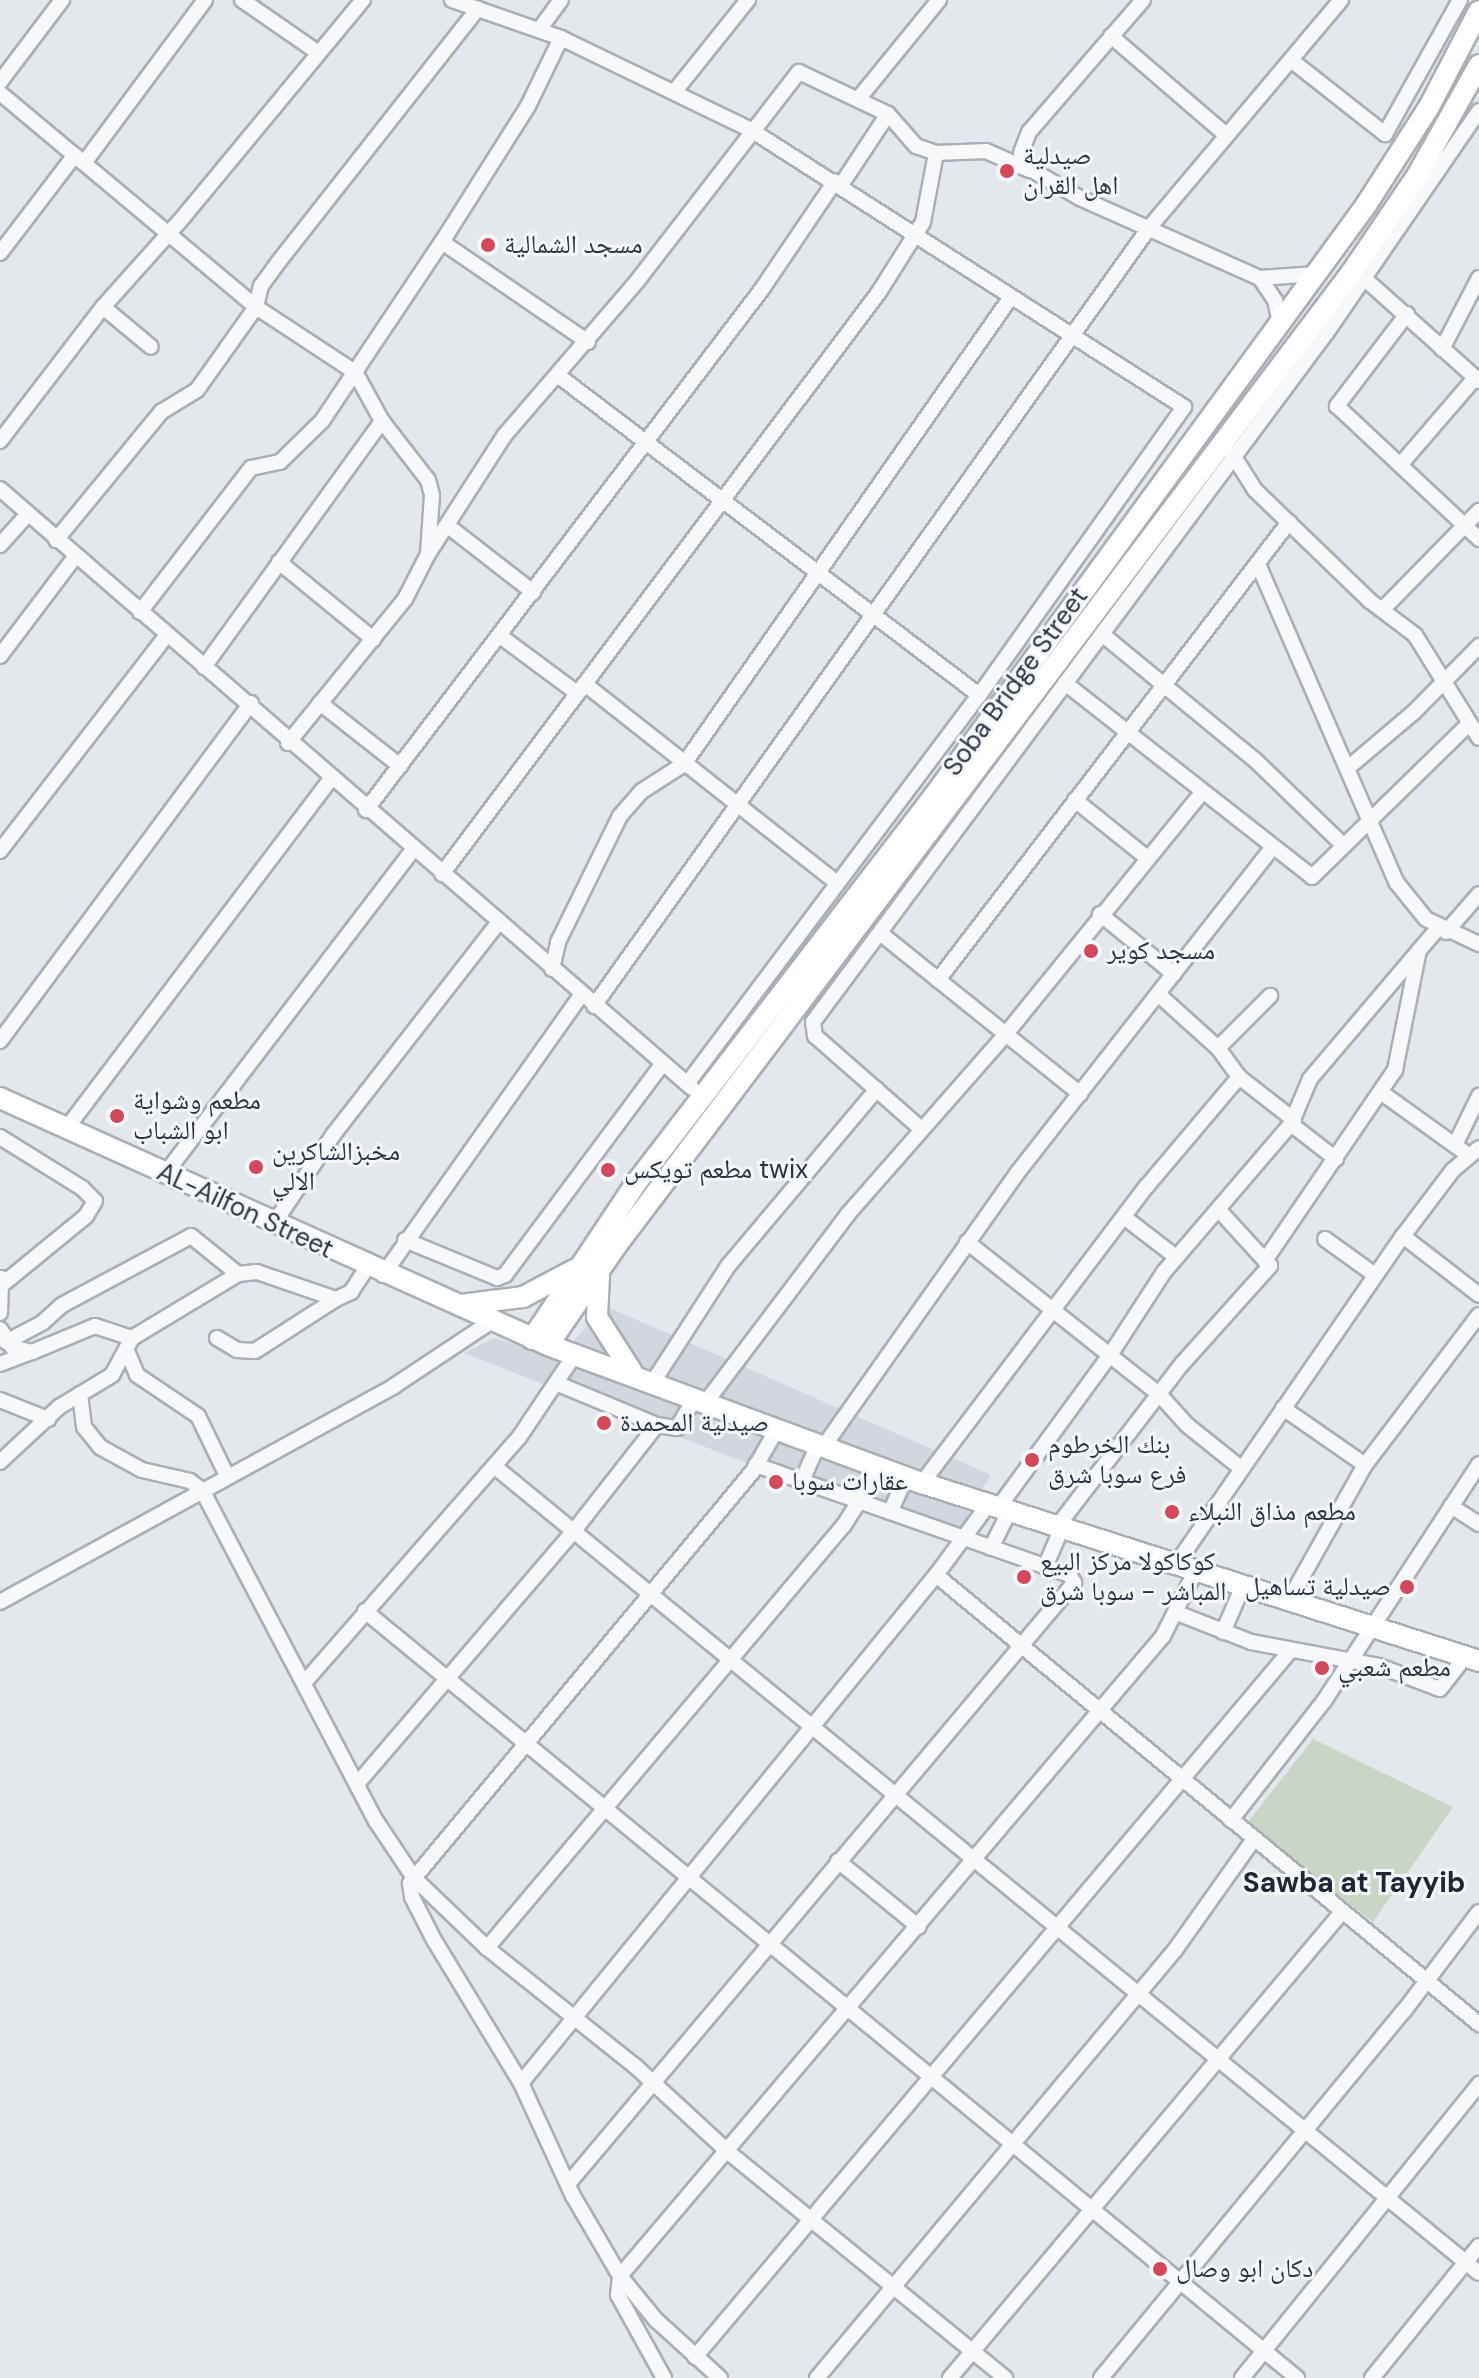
<!DOCTYPE html>
<html>
<head>
<meta charset="utf-8">
<style>
	body { margin:0 }
	#map { position:relative; width:1479px; height:2378px; overflow:hidden; background:#e4e7ec; font-family:"DM Sans","Noto Naskh Arabic",sans-serif }
	div>[style] { position:absolute }
	[style*='--x'] { left:calc(var(--x)*1px); top:calc(var(--y)*1px); width:calc(var(--w)*1px); rotate:calc(var(--a)*1deg) }
	.built>* { inset:0; background:#d2d6de }
	.green>* { inset:0; background:#c9d6c5 }
	.roads { filter:drop-shadow(2px 0 #a9aeb7) drop-shadow(-2px 0 #a9aeb7) drop-shadow(0 2px #a9aeb7) drop-shadow(0 -2px #a9aeb7) }
	.minor>* { height:14px; margin:-7px; padding:0 7px; transform-origin:7px; border-radius:7px; background:#f7f8fa }
	.highway>* { height:20px; margin:-10px; padding:0 10px; transform-origin:10px; border-radius:10px; background:#fff }
	.dots>* { width:22px; height:22px; translate:-50% -50%; box-sizing:border-box; border:4px solid #f4f6f9; border-radius:50% }
	span { translate:-50% -50%; white-space:nowrap; text-align:center; line-height:1.15; -webkit-text-stroke:6px #f4f6f9; paint-order:stroke }
	.poi-label { font-size:26px; color:#2b3445 }
	.left { translate:0 -50%; text-align:left }
	.right { translate:-100% -50%; text-align:right }
	.street-label { font-size:26px; color:#2b3445 }
	.neighbourhood-label { font-size:28px; color:#1d2536; font-weight:700 }
</style>
</head>
<body>
<div id="map">
	<div class="built">
		<i style="clip-path:polygon(605px 1306px,991px 1475px,952px 1543px,464px 1353px,494px 1338px,559px 1357px)"></i>
	</div>
	<div class="green">
		<i style="clip-path:polygon(1313px 1739px,1453px 1807px,1373px 1922px,1247px 1823px)"></i>
	</div>
	<div class="roads">
		<div class="minor">
			<i style="--x:242;--y:0;--w:91;--a:34.7"></i>
			<i style="--x:452;--y:0;--w:115;--a:19.2"></i>
			<i style="--x:561;--y:38;--w:211;--a:25.8"></i>
			<i style="--x:751;--y:130;--w:514;--a:32.61"></i>
			<i style="--x:1184;--y:407;--w:354;--a:125.4"></i>
			<i style="--x:979;--y:695;--w:486;--a:126.9"></i>
			<i style="--x:1143;--y:0;--w:174;--a:130.8"></i>
			<i style="--x:1029;--y:132;--w:22;--a:111"></i>
			<i style="--x:1021;--y:153;--w:14;--a:73"></i>
			<i style="--x:1025;--y:166;--w:64;--a:30.2"></i>
			<i style="--x:1080;--y:198;--w:197;--a:24"></i>
			<i style="--x:1260;--y:278;--w:56;--a:-4.1"></i>
			<i style="--x:539;--y:30;--w:37;--a:-54"></i>
			<i style="--x:1111;--y:36;--w:152;--a:40.7"></i>
			<i style="--x:561;--y:38;--w:76;--a:115.9"></i>
			<i style="--x:528;--y:106;--w:161;--a:122.3"></i>
			<i style="--x:442;--y:242;--w:177;--a:34.4"></i>
			<i style="--x:1291;--y:60;--w:120;--a:38.2"></i>
			<i style="--x:1385;--y:134;--w:154;--a:-60.8"></i>
			<i style="--x:0;--y:82;--w:103;--a:-52.9"></i>
			<i style="--x:675;--y:91;--w:117;--a:-51.3"></i>
			<i style="--x:0;--y:93;--w:334;--a:39.9"></i>
			<i style="--x:256;--y:307;--w:118;--a:33.3"></i>
			<i style="--x:355;--y:372;--w:56;--a:61.1"></i>
			<i style="--x:382;--y:421;--w:75;--a:52.1"></i>
			<i style="--x:428;--y:480;--w:16;--a:75"></i>
			<i style="--x:432;--y:495;--w:58;--a:93.9"></i>
			<i style="--x:859;--y:98;--w:127;--a:-50.8"></i>
			<i style="--x:84;--y:163;--w:203;--a:-53.4"></i>
			<i style="--x:841;--y:185;--w:85;--a:-56.5"></i>
			<i style="--x:0;--y:253;--w:123;--a:-52.6"></i>
			<i style="--x:1260;--y:278;--w:27;--a:56"></i>
			<i style="--x:1275;--y:300;--w:24;--a:78"></i>
			<i style="--x:1365;--y:279;--w:153;--a:41.8"></i>
			<i style="--x:103;--y:307;--w:62;--a:39.8"></i>
			<i style="--x:1407;--y:314;--w:116;--a:127.3"></i>
			<i style="--x:1337;--y:406;--w:195;--a:43.1"></i>
			<i style="--x:1442;--y:349;--w:80;--a:-62.5"></i>
			<i style="--x:560;--y:377;--w:526;--a:37.2"></i>
			<i style="--x:0;--y:441;--w:169;--a:-52.5"></i>
			<i style="--x:103;--y:307;--w:115;--a:-48.2"></i>
			<i style="--x:180;--y:221;--w:287;--a:-50.4"></i>
			<i style="--x:1231;--y:452;--w:45;--a:57.7"></i>
			<i style="--x:1255;--y:490;--w:160;--a:44"></i>
			<i style="--x:1370;--y:601;--w:56;--a:37.1"></i>
			<i style="--x:1415;--y:635;--w:121;--a:58.1"></i>
			<i style="--x:1401;--y:464;--w:113;--a:-49.3"></i>
			<i style="--x:0;--y:489;--w:915;--a:40.88"></i>
			<i style="--x:448;--y:526;--w:108;--a:37.8"></i>
			<i style="--x:56;--y:540;--w:166;--a:-50.6"></i>
			<i style="--x:161;--y:412;--w:42;--a:-31.4"></i>
			<i style="--x:197;--y:390;--w:102;--a:-54.6"></i>
			<i style="--x:256;--y:307;--w:22;--a:-77"></i>
			<i style="--x:261;--y:286;--w:32;--a:-54"></i>
			<i style="--x:280;--y:260;--w:320;--a:-51.8"></i>
			<i style="--x:0;--y:545;--w:40;--a:-48"></i>
			<i style="--x:279;--y:562;--w:122;--a:39.3"></i>
			<i style="--x:1258;--y:564;--w:348;--a:66.5"></i>
			<i style="--x:1397;--y:883;--w:46;--a:51.1"></i>
			<i style="--x:1426;--y:919;--w:59;--a:25.3"></i>
			<i style="--x:1382;--y:610;--w:139;--a:-45.6"></i>
			<i style="--x:140;--y:612;--w:182;--a:-52.4"></i>
			<i style="--x:251;--y:468;--w:30;--a:-12"></i>
			<i style="--x:280;--y:462;--w:59;--a:-44.3"></i>
			<i style="--x:322;--y:421;--w:216;--a:-56.2"></i>
			<i style="--x:1102;--y:634;--w:198;--a:39.5"></i>
			<i style="--x:1255;--y:760;--w:121;--a:44"></i>
			<i style="--x:500;--y:636;--w:96;--a:36.5"></i>
			<i style="--x:0;--y:656;--w:124;--a:-52.9"></i>
			<i style="--x:204;--y:667;--w:304;--a:-54.1"></i>
			<i style="--x:1065;--y:683;--w:314;--a:38.1"></i>
			<i style="--x:1312;--y:877;--w:218;--a:-44.3"></i>
			<i style="--x:585;--y:684;--w:321;--a:38.3"></i>
			<i style="--x:320;--y:703;--w:102;--a:38.2"></i>
			<i style="--x:288;--y:743;--w:186;--a:-50.9"></i>
			<i style="--x:405;--y:599;--w:51;--a:-62.9"></i>
			<i style="--x:428;--y:554;--w:140;--a:-57.2"></i>
			<i style="--x:504;--y:436;--w:206;--a:-49.3"></i>
			<i style="--x:638;--y:280;--w:263;--a:-52.3"></i>
			<i style="--x:799;--y:72;--w:98;--a:25.3"></i>
			<i style="--x:888;--y:114;--w:43;--a:48.8"></i>
			<i style="--x:916;--y:146;--w:21;--a:19"></i>
			<i style="--x:936;--y:153;--w:50;--a:-2.3"></i>
			<i style="--x:986;--y:151;--w:47;--a:23.8"></i>
			<i style="--x:1349;--y:767;--w:85;--a:-40.2"></i>
			<i style="--x:1414;--y:712;--w:93;--a:-45.4"></i>
			<i style="--x:1075;--y:800;--w:91;--a:38.8"></i>
			<i style="--x:366;--y:810;--w:654;--a:-52.76"></i>
			<i style="--x:762;--y:289;--w:130;--a:-55.9"></i>
			<i style="--x:0;--y:851;--w:273;--a:-52.3"></i>
			<i style="--x:442;--y:874;--w:728;--a:-53.1"></i>
			<i style="--x:879;--y:292;--w:83;--a:-57.8"></i>
			<i style="--x:923;--y:222;--w:70;--a:-79.3"></i>
			<i style="--x:1100;--y:914;--w:95;--a:39"></i>
			<i style="--x:1446;--y:932;--w:50;--a:-49"></i>
			<i style="--x:880;--y:933;--w:257;--a:38.8"></i>
			<i style="--x:552;--y:969;--w:28;--a:-77"></i>
			<i style="--x:558;--y:942;--w:140;--a:-63.8"></i>
			<i style="--x:620;--y:816;--w:33;--a:-49"></i>
			<i style="--x:642;--y:791;--w:50;--a:-32.7"></i>
			<i style="--x:684;--y:764;--w:570;--a:-55"></i>
			<i style="--x:938;--y:980;--w:577;--a:-52.53"></i>
			<i style="--x:1158;--y:994;--w:81;--a:42"></i>
			<i style="--x:1218;--y:1048;--w:36;--a:54"></i>
			<i style="--x:1239;--y:1077;--w:70;--a:38"></i>
			<i style="--x:594;--y:1006;--w:956;--a:-54.5"></i>
			<i style="--x:1149;--y:228;--w:298;--a:-49.9"></i>
			<i style="--x:0;--y:1041;--w:421;--a:-53.4"></i>
			<i style="--x:1218;--y:1048;--w:74;--a:-45"></i>
			<i style="--x:1382;--y:1093;--w:105;--a:35.7"></i>
			<i style="--x:1291;--y:1124;--w:57;--a:37.9"></i>
			<i style="--x:919;--y:1127;--w:138;--a:-138.8"></i>
			<i style="--x:815;--y:1036;--w:14;--a:-98"></i>
			<i style="--x:813;--y:1022;--w:860;--a:-53.32"></i>
			<i style="--x:1327;--y:332;--w:268;--a:-55.5"></i>
			<i style="--x:66;--y:1129;--w:438;--a:-52.9"></i>
			<i style="--x:0;--y:1137;--w:97;--a:31.9"></i>
			<i style="--x:82;--y:1188;--w:18;--a:45"></i>
			<i style="--x:95;--y:1201;--w:17;--a:121"></i>
			<i style="--x:86;--y:1216;--w:107;--a:140.7"></i>
			<i style="--x:1455;--y:1145;--w:55;--a:-63.9"></i>
			<i style="--x:165;--y:1174;--w:408;--a:-52.6"></i>
			<i style="--x:1124;--y:1217;--w:66;--a:37.6"></i>
			<i style="--x:273;--y:1225;--w:108;--a:-56.3"></i>
			<i style="--x:333;--y:1135;--w:269;--a:-52.1"></i>
			<i style="--x:1403;--y:1236;--w:96;--a:37.8"></i>
			<i style="--x:1325;--y:1239;--w:62;--a:35.8"></i>
			<i style="--x:405;--y:1240;--w:100;--a:22.4"></i>
			<i style="--x:497;--y:1278;--w:9;--a:-21"></i>
			<i style="--x:505;--y:1275;--w:264;--a:-53.3"></i>
			<i style="--x:967;--y:1242;--w:245;--a:38.4"></i>
			<i style="--x:1159;--y:1394;--w:42;--a:47.9"></i>
			<i style="--x:1187;--y:1425;--w:70;--a:38.7"></i>
			<i style="--x:1266;--y:1259;--w:229;--a:-55.7"></i>
			<i style="--x:1395;--y:1070;--w:122;--a:-78.7"></i>
			<i style="--x:383;--y:1275;--w:343;--a:-54.7"></i>
			<i style="--x:0;--y:1313;--w:35;--a:-88"></i>
			<i style="--x:0;--y:1329;--w:22;--a:56"></i>
			<i style="--x:12;--y:1347;--w:21;--a:14"></i>
			<i style="--x:32;--y:1352;--w:68;--a:-22.4"></i>
			<i style="--x:95;--y:1326;--w:39;--a:18"></i>
			<i style="--x:132;--y:1338;--w:124;--a:-31.1"></i>
			<i style="--x:238;--y:1274;--w:19;--a:-6"></i>
			<i style="--x:257;--y:1272;--w:83;--a:18.9"></i>
			<i style="--x:336;--y:1299;--w:17;--a:-25"></i>
			<i style="--x:351;--y:1292;--w:30;--a:-57"></i>
			<i style="--x:217;--y:1338;--w:23;--a:31"></i>
			<i style="--x:237;--y:1350;--w:18;--a:3"></i>
			<i style="--x:255;--y:1351;--w:96;--a:-32.7"></i>
			<i style="--x:6;--y:1342;--w:41;--a:-27.8"></i>
			<i style="--x:42;--y:1323;--w:27;--a:-42"></i>
			<i style="--x:62;--y:1305;--w:146;--a:-28.1"></i>
			<i style="--x:191;--y:1236;--w:60;--a:39"></i>
			<i style="--x:127;--y:1351;--w:26;--a:67"></i>
			<i style="--x:137;--y:1375;--w:73;--a:33.9"></i>
			<i style="--x:198;--y:1416;--w:67;--a:64.2"></i>
			<i style="--x:0;--y:1364;--w:33;--a:-21"></i>
			<i style="--x:653;--y:1382;--w:138;--a:-57.1"></i>
			<i style="--x:728;--y:1266;--w:231;--a:-49.9"></i>
			<i style="--x:558;--y:1384;--w:107;--a:22.5"></i>
			<i style="--x:80;--y:1394;--w:33;--a:83"></i>
			<i style="--x:84;--y:1427;--w:26;--a:51"></i>
			<i style="--x:100;--y:1447;--w:48;--a:28.7"></i>
			<i style="--x:142;--y:1470;--w:49;--a:12.9"></i>
			<i style="--x:190;--y:1481;--w:15;--a:37"></i>
			<i style="--x:202;--y:1490;--w:374;--a:62.3"></i>
			<i style="--x:376;--y:1821;--w:69;--a:56.3"></i>
			<i style="--x:414;--y:1878;--w:101;--a:43.8"></i>
			<i style="--x:487;--y:1948;--w:189;--a:38.6"></i>
			<i style="--x:635;--y:2066;--w:125;--a:42.7"></i>
			<i style="--x:727;--y:2151;--w:359;--a:39.2"></i>
			<i style="--x:0;--y:1400;--w:52;--a:21.6"></i>
			<i style="--x:706;--y:1402;--w:236;--a:-52.9"></i>
			<i style="--x:848;--y:1214;--w:238;--a:-48.7"></i>
			<i style="--x:1005;--y:1035;--w:311;--a:-50.9"></i>
			<i style="--x:1283;--y:1408;--w:100;--a:34.8"></i>
			<i style="--x:824;--y:1446;--w:336;--a:-54.7"></i>
			<i style="--x:1018;--y:1172;--w:410;--a:-51.9"></i>
			<i style="--x:0;--y:1462;--w:81;--a:-43"></i>
			<i style="--x:59;--y:1407;--w:62;--a:-31.1"></i>
			<i style="--x:112;--y:1375;--w:42;--a:-61.6"></i>
			<i style="--x:494;--y:1466;--w:1273;--a:39.33"></i>
			<i style="--x:802;--y:1481;--w:40;--a:-66.6"></i>
			<i style="--x:922;--y:1483;--w:373;--a:-52.9"></i>
			<i style="--x:1147;--y:1186;--w:143;--a:-49.8"></i>
			<i style="--x:1451;--y:1506;--w:33;--a:33"></i>
			<i style="--x:998;--y:1508;--w:190;--a:-53.8"></i>
			<i style="--x:1110;--y:1355;--w:99;--a:-57"></i>
			<i style="--x:1164;--y:1272;--w:195;--a:-49.4"></i>
			<i style="--x:1291;--y:1124;--w:49;--a:-67.1"></i>
			<i style="--x:1310;--y:1079;--w:198;--a:-49.7"></i>
			<i style="--x:890;--y:1512;--w:38;--a:-65"></i>
			<i style="--x:1056;--y:1528;--w:207;--a:-52.5"></i>
			<i style="--x:1182;--y:1364;--w:132;--a:-48.1"></i>
			<i style="--x:1270;--y:1266;--w:77;--a:-132.4"></i>
			<i style="--x:991;--y:1548;--w:40;--a:-63.4"></i>
			<i style="--x:1175;--y:1566;--w:401;--a:-55.4"></i>
			<i style="--x:1403;--y:1236;--w:83;--a:-52.9"></i>
			<i style="--x:1453;--y:1170;--w:34;--a:-40"></i>
			<i style="--x:1045;--y:1567;--w:40;--a:-66.6"></i>
			<i style="--x:936;--y:1575;--w:705;--a:39.59"></i>
			<i style="--x:0;--y:1602;--w:449;--a:-28.7"></i>
			<i style="--x:394;--y:1386;--w:118;--a:-33.6"></i>
			<i style="--x:1288;--y:1602;--w:157;--a:-60.7"></i>
			<i style="--x:1365;--y:1465;--w:188;--a:-52.8"></i>
			<i style="--x:365;--y:1611;--w:1207;--a:39.45"></i>
			<i style="--x:1177;--y:1613;--w:79;--a:21.4"></i>
			<i style="--x:1251;--y:1642;--w:130;--a:10.6"></i>
			<i style="--x:1379;--y:1666;--w:65;--a:20.7"></i>
			<i style="--x:1440;--y:1689;--w:41;--a:-52"></i>
			<i style="--x:1223;--y:1632;--w:48;--a:-66.6"></i>
			<i style="--x:304;--y:1683;--w:328;--a:-48.8"></i>
			<i style="--x:520;--y:1436;--w:99;--a:-56.1"></i>
			<i style="--x:357;--y:1784;--w:332;--a:-49.4"></i>
			<i style="--x:573;--y:1532;--w:136;--a:-51.9"></i>
			<i style="--x:657;--y:1425;--w:20;--a:9"></i>
			<i style="--x:677;--y:1428;--w:35;--a:-59"></i>
			<i style="--x:1231;--y:1820;--w:151;--a:-52"></i>
			<i style="--x:1324;--y:1701;--w:283;--a:-56.8"></i>
			<i style="--x:838;--y:1861;--w:104;--a:39.2"></i>
			<i style="--x:487;--y:1948;--w:554;--a:-49.84"></i>
			<i style="--x:844;--y:1525;--w:67;--a:-57.7"></i>
			<i style="--x:521;--y:2083;--w:656;--a:-50.75"></i>
			<i style="--x:936;--y:1575;--w:87;--a:-53.4"></i>
			<i style="--x:568;--y:2184;--w:786;--a:-49.9"></i>
			<i style="--x:1074;--y:1583;--w:9;--a:-117"></i>
			<i style="--x:1070;--y:1575;--w:333;--a:-160.7"></i>
			<i style="--x:695;--y:2357;--w:925;--a:-49.87"></i>
			<i style="--x:664;--y:2378;--w:95;--a:-119"></i>
			<i style="--x:618;--y:2295;--w:19;--a:-84"></i>
			<i style="--x:620;--y:2276;--w:93;--a:-120.4"></i>
			<i style="--x:573;--y:2196;--w:124;--a:-114.7"></i>
			<i style="--x:521;--y:2083;--w:167;--a:-121.3"></i>
			<i style="--x:434;--y:1940;--w:48;--a:-117.1"></i>
			<i style="--x:412;--y:1897;--w:14;--a:-98"></i>
			<i style="--x:410;--y:1883;--w:536;--a:-50.22"></i>
			<i style="--x:753;--y:1471;--w:48;--a:-60.3"></i>
			<i style="--x:720;--y:2378;--w:86;--a:-137.8"></i>
			<i style="--x:656;--y:2320;--w:57;--a:-129.3"></i>
			<i style="--x:620;--y:2276;--w:839;--a:-49.69"></i>
			<i style="--x:1163;--y:1636;--w:72;--a:-63.4"></i>
			<i style="--x:817;--y:2378;--w:558;--a:-50.09"></i>
			<i style="--x:1175;--y:1950;--w:136;--a:-54.6"></i>
			<i style="--x:950;--y:2378;--w:609;--a:-49.93"></i>
			<i style="--x:1101;--y:2378;--w:476;--a:-50.5"></i>
			<i style="--x:1404;--y:2011;--w:124;--a:-52.9"></i>
			<i style="--x:1242;--y:2378;--w:378;--a:-51.1"></i>
			<i style="--x:1372;--y:2378;--w:170;--a:-51"></i>
		</div>
		<div class="highway">
			<i style="--x:0;--y:1098;--w:601;--a:24.26"></i>
			<i style="--x:548;--y:1345;--w:399;--a:20.3"></i>
			<i style="--x:922;--y:1483;--w:585;--a:17.72"></i>
			<i style="--x:599;--y:1276;--w:41;--a:92.8"></i>
			<i style="--x:597;--y:1317;--w:65;--a:57.5"></i>
			<i style="--x:461;--y:1305;--w:63;--a:-7.4"></i>
			<i style="--x:523;--y:1297;--w:58;--a:-27.9"></i>
			<i style="--x:532;--y:1339;--w:187;--a:-56.3"></i>
			<i style="--x:636;--y:1183;--w:488;--a:-52.4"></i>
			<i style="--x:934;--y:796;--w:732;--a:-53.83"></i>
			<i style="--x:1366;--y:205;--w:117;--a:-57.3"></i>
			<i style="--x:1429;--y:107;--w:108;--a:-62.5"></i>
			<i style="--x:548;--y:1345;--w:120;--a:-55.5"></i>
			<i style="--x:616;--y:1246;--w:1219;--a:-52.93"></i>
			<i style="--x:1351;--y:273;--w:117;--a:-55.8"></i>
			<i style="--x:1417;--y:176;--w:127;--a:-60.8"></i>
		</div>
	</div>
	<div class="dots">
		<i style="left:1007px;top:171px;background:#d1495b"></i>
		<i style="left:488px;top:245px;background:#d1495b"></i>
		<i style="left:1091px;top:951px;background:#d1495b"></i>
		<i style="left:117px;top:1116px;background:#d1495b"></i>
		<i style="left:256px;top:1167px;background:#d1495b"></i>
		<i style="left:608px;top:1170px;background:#d1495b"></i>
		<i style="left:604px;top:1423px;background:#d1495b"></i>
		<i style="left:1032px;top:1460px;background:#d1495b"></i>
		<i style="left:776px;top:1482px;background:#d1495b"></i>
		<i style="left:1172px;top:1512px;background:#d1495b"></i>
		<i style="left:1024px;top:1577px;background:#d1495b"></i>
		<i style="left:1407px;top:1587px;background:#d1495b"></i>
		<i style="left:1322px;top:1668px;background:#d1495b"></i>
		<i style="left:1160px;top:2269px;background:#d1495b"></i>
	</div>
	<div class="poi-label">
		<span class="left" style="left:1023px;top:171px">صيدلية<br>اهل القران</span>
		<span class="left" style="left:504px;top:245px">مسجد الشمالية</span>
		<span class="left" style="left:1107px;top:951px">مسجد كوير</span>
		<span class="left" style="left:133px;top:1116px">مطعم وشواية<br>ابو الشباب</span>
		<span class="left" style="left:272px;top:1167px">مخبزالشاكرين<br>الالي</span>
		<span class="left" style="left:624px;top:1170px">مطعم تويكس twix</span>
		<span class="left" style="left:620px;top:1423px">صيدلية المحمدة</span>
		<span class="left" style="left:1048px;top:1460px">بنك الخرطوم<br>فرع سوبا شرق</span>
		<span class="left" style="left:792px;top:1482px">عقارات سوبا</span>
		<span class="left" style="left:1188px;top:1512px">مطعم مذاق النبلاء</span>
		<span class="left" style="left:1040px;top:1577px">كوكاكولا مركز البيع<br>المباشر - سوبا شرق</span>
		<span class="right" style="left:1391px;top:1587px">صيدلية تساهيل</span>
		<span class="left" style="left:1338px;top:1668px">مطعم شعبي</span>
		<span class="left" style="left:1176px;top:2269px">دكان ابو وصال</span>
	</div>
	<div class="street-label">
		<span style="left:1016px;top:682px;rotate:-54deg">Soba Bridge Street</span>
		<span style="left:245px;top:1211px;rotate:25deg">AL-Ailfon Street</span>
	</div>
	<div class="neighbourhood-label">
		<span style="left:1354px;top:1883px">Sawba at Tayyib</span>
	</div>
</div>
</body>
</html>
